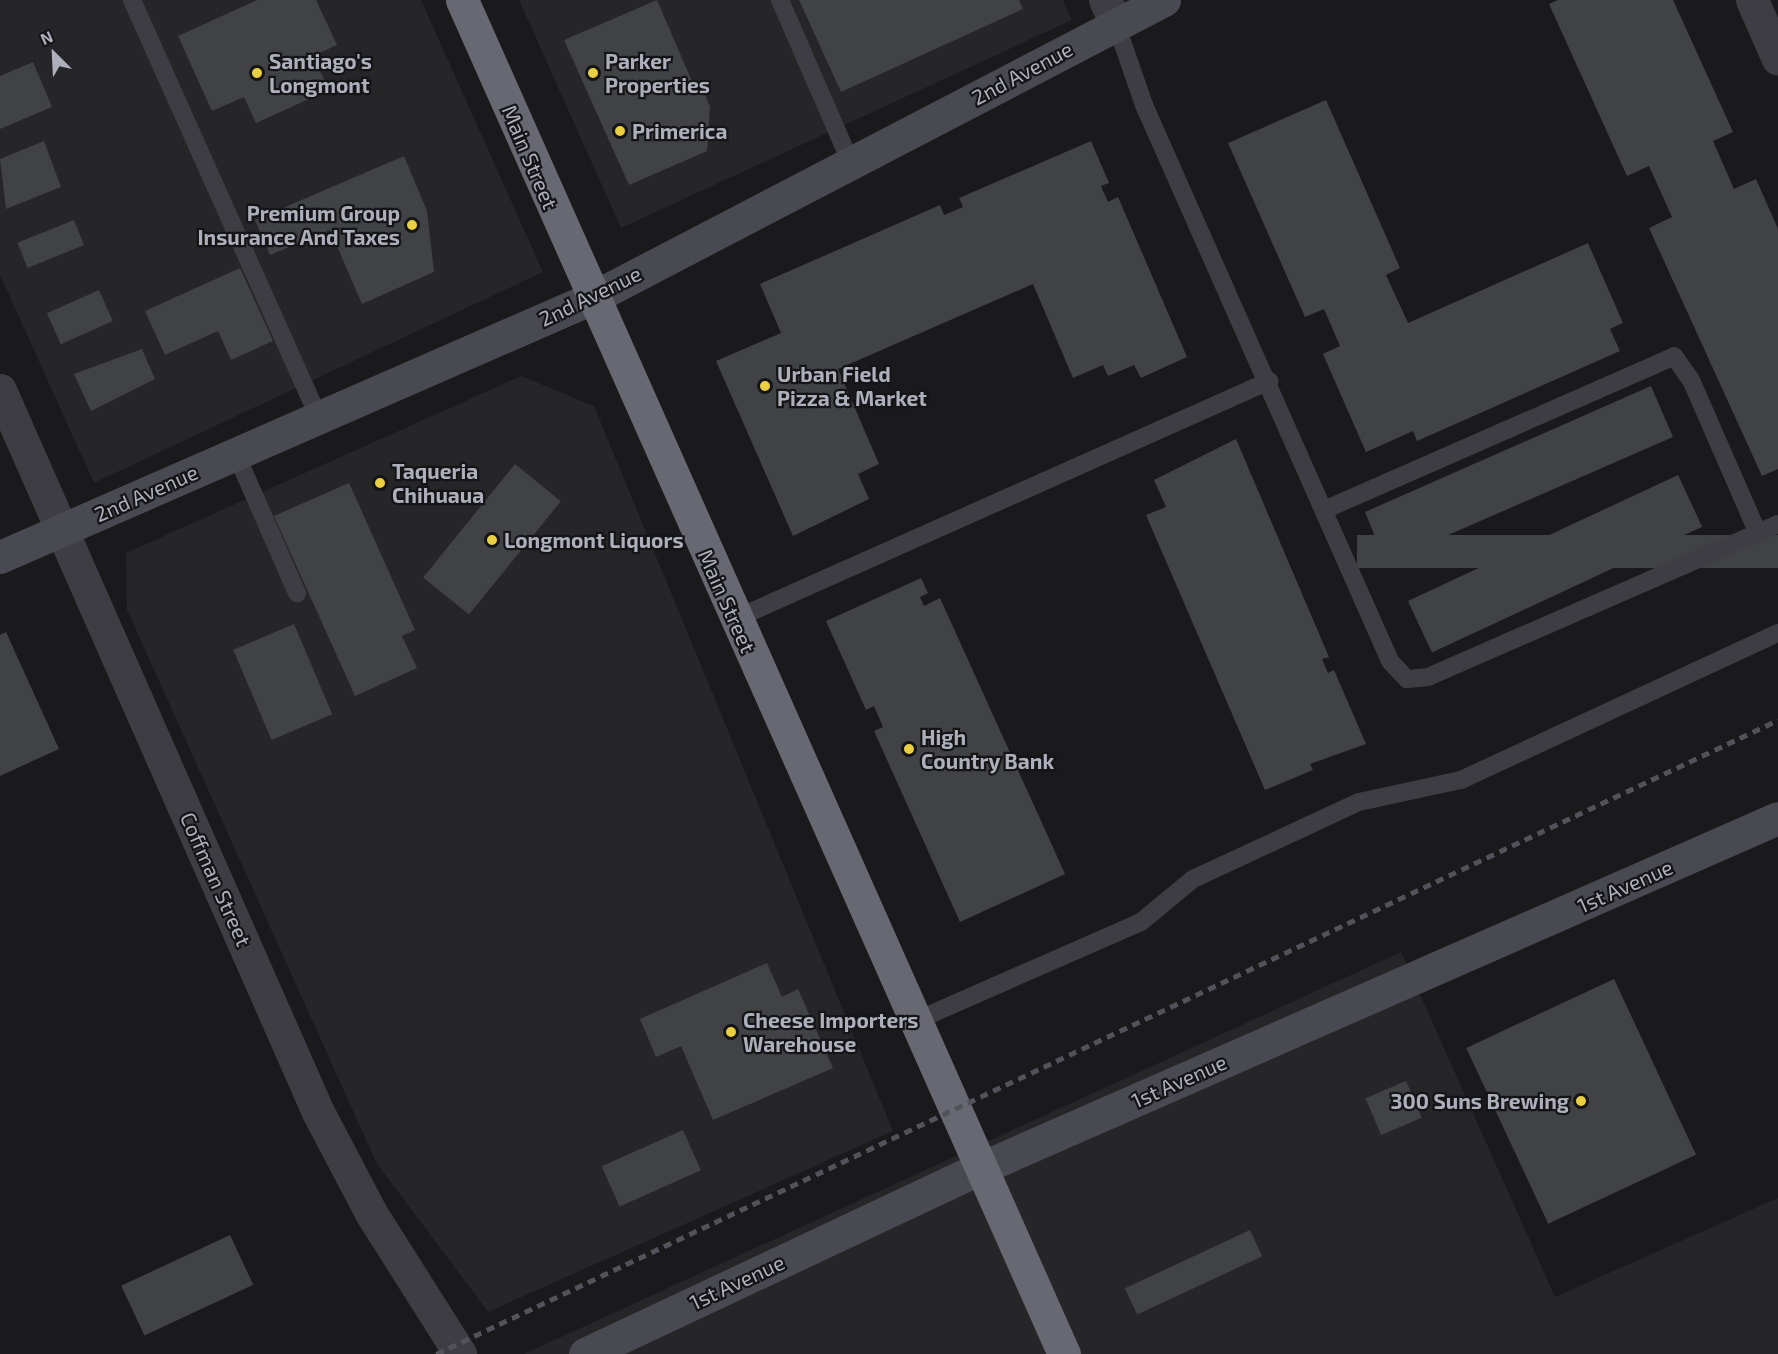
<!DOCTYPE html>
<html>
<head>
<meta charset="utf-8">
<style>
	body { margin:0 }
	#map { position:relative; width:1778px; height:1354px; overflow:hidden; background:#1a1a1c; font-family:"Exo 2",sans-serif }
	div>[style] { position:absolute }
	[style*='--x'] { left:calc(var(--x)*1px); top:calc(var(--y)*1px); width:calc(var(--w)*1px); rotate:calc(var(--a)*1deg) }
	.built>* { inset:0; background:#262629 }
	.building>* { inset:0; background:#414246; transform-origin:0 0 }
	.lane>* { height:18px; margin:-9px; padding:0 9px; transform-origin:9px; border-radius:9px; background:#3d3d43 }
	.street>* { height:33px; margin:-16.5px; padding:0 16.5px; transform-origin:16.5px; border-radius:16.5px; background:#3d3d43 }
	.secondary>* { height:33px; margin:-16.5px; padding:0 16.5px; transform-origin:16.5px; border-radius:16.5px; background:#494951 }
	.highway>* { height:33px; margin:-16.5px; padding:0 16.5px; transform-origin:16.5px; border-radius:16.5px; background:#676871 }
	.rail>* { height:4.5px; margin-top:-2.25px; transform-origin:0; background:repeating-linear-gradient(90deg,#52525a 0 8px,transparent 0 14px) }
	.dots>* { width:16px; height:16px; translate:-50% -50%; box-sizing:border-box; border:3px solid #151517; border-radius:50% }
	span { translate:-50% -50%; white-space:nowrap; text-align:center; line-height:1.15; -webkit-text-stroke:4.5px #151517; paint-order:stroke }
	.poi-label { font-size:21px; color:#adafbb; font-weight:700 }
	.left { translate:0 -50%; text-align:left }
	.right { translate:-100% -50%; text-align:right }
	.street-label { font-size:21px; color:#adafbb }
	.north { position:absolute; left:24px; top:24px; width:60px; height:60px; -webkit-text-stroke:4px #151517; paint-order:stroke; rotate:336deg; font-size:16px; font-weight:700; line-height:24px; text-align:center; color:#adafbb }
	.north::after { content:''; display:block; margin:auto; width:21px; height:27px; background:#adafbb; clip-path:polygon(50% 0,100% 100%,50% 72%,0 100%) }
</style>
</head>
<body>
<div id="map">
	<div class="built">
		<i style="clip-path:polygon(0 0,421px 0,543px 272px,94px 483px,0 275px)"></i>
		<i style="clip-path:polygon(519px 0,1063px 0,1072px 20px,621px 228px)"></i>
		<i style="clip-path:polygon(521px 376px,594px 406px,893px 1131px,488px 1312px,377px 1164px,127px 610px,126px 553px)"></i>
		<i style="clip-path:polygon(1401px 952px,1555px 1297px,1778px 1198px,1778px 1354px,524px 1354px)"></i>
	</div>
	<div class="building">
		<i style="clip-path:polygon(257px 0,316px 0,337px 45px,313px 56px,329px 90px,256px 123px,244px 97px,212px 111px,178px 36px)"></i>
		<i style="clip-path:polygon(657px 0,697px 93px,703px 90px,710px 107px,707px 151px,629px 185px,564px 40px)"></i>
		<i style="clip-path:polygon(799px 0,1019px 0,1023px 9px,841px 92px)"></i>
		<i style="clip-path:polygon(1558px 0,1673px 0,1733px 132px,1713px 141px,1734px 189px,1756px 179px,1778px 229px,1778px 469px,1762px 476px,1649px 228px,1672px 217px,1649px 166px,1627px 176px,1549px 4px)"></i>
		<i style="clip-path:polygon(33px 62px,52px 107px,0 129px,0 76px)"></i>
		<i style="clip-path:polygon(1326px 100px,1400px 268px,1386px 275px,1408px 323px,1588px 243px,1623px 323px,1610px 329px,1620px 351px,1417px 441px,1413px 431px,1366px 452px,1323px 354px,1340px 346px,1324px 309px,1305px 317px,1228px 143px)"></i>
		<i style="clip-path:polygon(44px 141px,61px 187px,6px 209px,0 159px)"></i>
		<i style="clip-path:polygon(1091px 141px,1109px 183px,1101px 186px,1108px 202px,1118px 197px,1187px 357px,1141px 378px,1134px 365px,1108px 376px,1103px 365px,1073px 378px,1033px 284px,838px 369px,879px 464px,858px 474px,869px 499px,793px 536px,716px 361px,781px 333px,760px 284px,940px 205px,944px 215px,963px 207px,959px 198px)"></i>
		<i style="clip-path:polygon(404px 156px,427px 211px,434px 272px,362px 304px,330px 230px,270px 255px,255px 220px)"></i>
		<i style="left:74px;top:220px;width:27px;height:61px;rotate:68deg"></i>
		<i style="clip-path:polygon(240px 268px,273px 341px,231px 360px,218px 331px,165px 355px,145px 311px)"></i>
		<i style="left:99px;top:290px;width:34px;height:57px;rotate:66deg"></i>
		<i style="clip-path:polygon(142px 349px,155px 379px,91px 411px,74px 374px)"></i>
		<i style="clip-path:polygon(1651px 386px,1673px 437px,1393px 559px,1382px 536px,1376px 539px,1365px 512px)"></i>
		<i style="clip-path:polygon(1236px 439px,1329px 657px,1322px 659px,1328px 673px,1334px 670px,1366px 744px,1310px 764px,1313px 770px,1265px 790px,1146px 515px,1166px 507px,1154px 480px)"></i>
		<i style="left:515px;top:464px;width:59px;height:146px;rotate:39deg"></i>
		<i style="left:1678px;top:475px;width:57px;height:298px;rotate:65deg"></i>
		<i style="clip-path:polygon(349px 483px,415px 630px,402px 636px,417px 668px,355px 696px,274px 516px)"></i>
		<i style="left:1778px;top:535px;width:33px;height:421px;rotate:90deg"></i>
		<i style="clip-path:polygon(921px 578px,928px 593px,920px 597px,924px 606px,940px 598px,1065px 874px,960px 922px,874px 731px,883px 727px,874px 706px,866px 710px,826px 621px)"></i>
		<i style="left:294px;top:624px;width:98px;height:66px;rotate:67deg"></i>
		<i style="clip-path:polygon(6px 632px,59px 749px,0 776px,0 635px)"></i>
		<i style="clip-path:polygon(767px 963px,782px 997px,798px 989px,833px 1068px,713px 1120px,681px 1046px,656px 1057px,640px 1019px)"></i>
		<i style="left:1614px;top:979px;width:194px;height:163px;rotate:65deg"></i>
		<i style="left:1406px;top:1081px;width:40px;height:44px;rotate:67deg"></i>
		<i style="left:683px;top:1130px;width:44px;height:89px;rotate:66deg"></i>
		<i style="left:1250px;top:1230px;width:29px;height:138px;rotate:65deg"></i>
		<i style="left:230px;top:1235px;width:55px;height:120px;rotate:65deg"></i>
	</div>
	<div class="lane">
		<i style="--x:132;--y:0;--w:458;--a:65.9"></i>
		<i style="--x:780;--y:0;--w:178;--a:66.5"></i>
		<i style="--x:1116;--y:24;--w:86;--a:70.9"></i>
		<i style="--x:1144;--y:105;--w:608;--a:66.13"></i>
		<i style="--x:1390;--y:661;--w:25;--a:47"></i>
		<i style="--x:1407;--y:679;--w:21;--a:-5"></i>
		<i style="--x:1428;--y:677;--w:382;--a:-23.6"></i>
		<i style="--x:236;--y:454;--w:152;--a:66.3"></i>
		<i style="--x:1324;--y:510;--w:382;--a:-23.7"></i>
		<i style="--x:1674;--y:356;--w:29;--a:55"></i>
		<i style="--x:1691;--y:380;--w:167;--a:66.4"></i>
		<i style="--x:735;--y:619;--w:585;--a:-24.02"></i>
		<i style="--x:913;--y:1022;--w:249;--a:-23.7"></i>
		<i style="--x:1141;--y:922;--w:67;--a:-39.6"></i>
		<i style="--x:1193;--y:879;--w:183;--a:-24.9"></i>
		<i style="--x:1359;--y:802;--w:104;--a:-12.2"></i>
		<i style="--x:1461;--y:780;--w:349;--a:-24.9"></i>
	</div>
	<div class="street">
		<i style="--x:1105;--y:0;--w:26;--a:65"></i>
		<i style="--x:1752;--y:0;--w:64;--a:66.2"></i>
		<i style="--x:0;--y:390;--w:789;--a:66.23"></i>
		<i style="--x:318;--y:1112;--w:114;--a:62.3"></i>
		<i style="--x:371;--y:1213;--w:167;--a:57.7"></i>
	</div>
	<div class="secondary">
		<i style="--x:0;--y:557;--w:646;--a:-23.63"></i>
		<i style="--x:592;--y:298;--w:645;--a:-27.52"></i>
		<i style="--x:585;--y:1354;--w:438;--a:-25.2"></i>
		<i style="--x:981;--y:1168;--w:870;--a:-23.71"></i>
	</div>
	<div class="highway">
		<i style="--x:462;--y:0;--w:1482;--a:66.03"></i>
	</div>
	<div class="rail">
		<i style="--x:436;--y:1354;--w:1484;--a:-25.29"></i>
	</div>
	<div class="dots">
		<i style="left:257px;top:73px;background:#eacf43"></i>
		<i style="left:593px;top:73px;background:#eacf43"></i>
		<i style="left:620px;top:131px;background:#eacf43"></i>
		<i style="left:412px;top:225px;background:#eacf43"></i>
		<i style="left:765px;top:386px;background:#eacf43"></i>
		<i style="left:380px;top:483px;background:#eacf43"></i>
		<i style="left:492px;top:540px;background:#eacf43"></i>
		<i style="left:909px;top:749px;background:#eacf43"></i>
		<i style="left:731px;top:1032px;background:#eacf43"></i>
		<i style="left:1581px;top:1101px;background:#eacf43"></i>
	</div>
	<div class="poi-label">
		<span class="left" style="left:269px;top:73px">Santiago's<br>Longmont</span>
		<span class="left" style="left:605px;top:73px">Parker<br>Properties</span>
		<span class="left" style="left:632px;top:131px">Primerica</span>
		<span class="right" style="left:400px;top:225px">Premium Group<br>Insurance And Taxes</span>
		<span class="left" style="left:777px;top:386px">Urban Field<br>Pizza &amp; Market</span>
		<span class="left" style="left:392px;top:483px">Taqueria<br>Chihuaua</span>
		<span class="left" style="left:504px;top:540px">Longmont Liquors</span>
		<span class="left" style="left:921px;top:749px">High<br>Country Bank</span>
		<span class="left" style="left:743px;top:1032px">Cheese Importers<br>Warehouse</span>
		<span class="right" style="left:1569px;top:1101px">300 Suns Brewing</span>
	</div>
	<div class="street-label">
		<span style="left:1022px;top:73px;rotate:-28deg">2nd Avenue</span>
		<span style="left:530px;top:157px;rotate:67deg">Main Street</span>
		<span style="left:590px;top:296px;rotate:-26deg">2nd Avenue</span>
		<span style="left:146px;top:493px;rotate:-24deg">2nd Avenue</span>
		<span style="left:727px;top:601px;rotate:66deg">Main Street</span>
		<span style="left:216px;top:879px;rotate:66deg">Coffman Street</span>
		<span style="left:1625px;top:886px;rotate:-24deg">1st Avenue</span>
		<span style="left:1179px;top:1081px;rotate:-24deg">1st Avenue</span>
		<span style="left:737px;top:1282px;rotate:-25deg">1st Avenue</span>
	</div>
	<div class="north">N</div>
</div>
</body>
</html>
